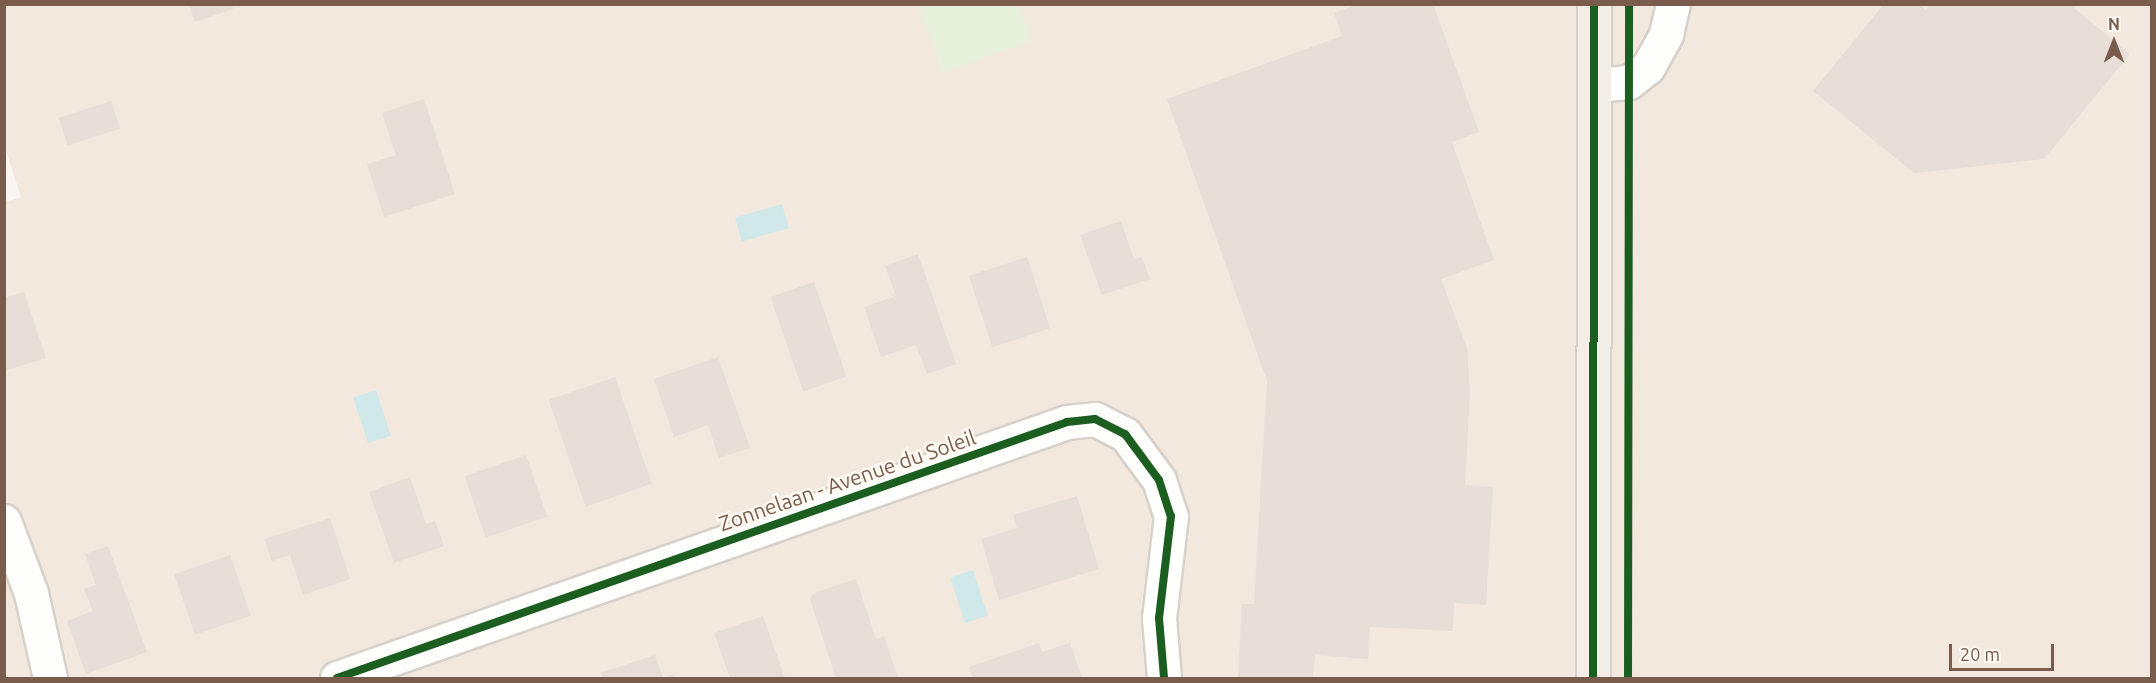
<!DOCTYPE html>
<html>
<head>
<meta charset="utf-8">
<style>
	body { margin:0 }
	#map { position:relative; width:2156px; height:683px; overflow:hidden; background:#f9f5f0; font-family:Ubuntu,sans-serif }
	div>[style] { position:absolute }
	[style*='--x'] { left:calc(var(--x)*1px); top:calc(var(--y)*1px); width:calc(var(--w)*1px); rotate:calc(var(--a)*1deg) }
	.residential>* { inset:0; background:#f2e8de }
	.green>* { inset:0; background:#e7f0db }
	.water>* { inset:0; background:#d0e8ea; transform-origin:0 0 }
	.building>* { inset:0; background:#e6ded7; transform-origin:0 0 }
	.roads { filter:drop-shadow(2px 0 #d7d1cb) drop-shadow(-2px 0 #d7d1cb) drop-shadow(0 2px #d7d1cb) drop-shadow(0 -2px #d7d1cb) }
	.minor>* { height:33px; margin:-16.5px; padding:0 16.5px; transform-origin:16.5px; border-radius:16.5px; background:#fefefd }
	.major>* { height:33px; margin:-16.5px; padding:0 16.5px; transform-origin:16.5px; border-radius:16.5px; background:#f3eee8 }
	.cycleway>* { height:8px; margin:-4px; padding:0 4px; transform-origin:4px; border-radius:4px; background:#1b5e20 }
	span { translate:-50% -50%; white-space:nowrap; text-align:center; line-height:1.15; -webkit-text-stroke:5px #fffaf3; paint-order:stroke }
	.street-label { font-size:21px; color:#7a5c4d }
	.frame { position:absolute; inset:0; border:6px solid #7a5c4d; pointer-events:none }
	.north { position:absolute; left:2084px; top:12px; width:60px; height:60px; -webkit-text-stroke:4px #fffaf3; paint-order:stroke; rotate:0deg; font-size:16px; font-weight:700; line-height:24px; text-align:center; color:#7a5c4d }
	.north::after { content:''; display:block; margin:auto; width:21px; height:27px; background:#7a5c4d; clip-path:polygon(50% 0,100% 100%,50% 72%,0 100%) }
	.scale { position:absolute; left:1949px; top:644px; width:105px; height:27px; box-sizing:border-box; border:3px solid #7a5c4d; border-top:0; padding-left:8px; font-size:18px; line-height:21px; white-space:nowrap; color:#7a5c4d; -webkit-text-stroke:4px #fffaf3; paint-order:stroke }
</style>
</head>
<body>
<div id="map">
	<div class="residential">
		<i style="clip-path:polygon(5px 5px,2151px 5px,2151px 678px,5px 678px,4px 203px,21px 197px,5px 147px)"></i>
	</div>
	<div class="green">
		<i style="clip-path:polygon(918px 5px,1019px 5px,1032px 41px,943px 73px)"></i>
	</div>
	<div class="water">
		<i style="left:782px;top:204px;width:25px;height:49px;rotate:74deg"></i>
		<i style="left:376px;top:390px;width:48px;height:24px;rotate:72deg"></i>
		<i style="left:973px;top:570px;width:48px;height:24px;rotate:72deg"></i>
	</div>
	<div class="building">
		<i style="clip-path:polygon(1358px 4px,1433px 4px,1479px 132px,1452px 142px,1494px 260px,1441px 279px,1467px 348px,1470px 393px,1465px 485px,1493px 487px,1486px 605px,1454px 603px,1453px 631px,1370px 627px,1368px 659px,1315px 655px,1313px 678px,1238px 678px,1242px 604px,1254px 604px,1267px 381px,1167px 99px,1342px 36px,1334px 13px)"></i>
		<i style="clip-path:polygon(1884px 4px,1919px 4px,1926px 10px,1930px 4px,2069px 4px,2130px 54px,2044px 159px,1914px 173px,1813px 91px)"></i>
		<i style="clip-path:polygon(189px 5px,232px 5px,233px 9px,195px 22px)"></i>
		<i style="clip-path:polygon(424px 99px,455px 194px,384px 217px,367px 164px,396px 155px,382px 113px)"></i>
		<i style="left:111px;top:101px;width:29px;height:55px;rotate:72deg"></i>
		<i style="clip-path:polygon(1121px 221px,1134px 259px,1142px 257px,1150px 279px,1102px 295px,1080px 235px)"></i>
		<i style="clip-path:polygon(918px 254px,956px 364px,927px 374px,916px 345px,881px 357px,864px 307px,896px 296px,885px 266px)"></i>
		<i style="left:1027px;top:257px;width:75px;height:61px;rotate:72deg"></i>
		<i style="left:814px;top:282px;width:100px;height:46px;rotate:71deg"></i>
		<i style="clip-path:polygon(24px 292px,46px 358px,4px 371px,4px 298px)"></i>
		<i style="clip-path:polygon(718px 357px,750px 448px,719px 458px,708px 425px,674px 437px,654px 379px)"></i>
		<i style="left:615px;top:377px;width:113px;height:70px;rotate:71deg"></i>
		<i style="left:526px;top:455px;width:65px;height:65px;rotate:71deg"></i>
		<i style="clip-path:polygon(410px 477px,426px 524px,435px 521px,444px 546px,394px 563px,369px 492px)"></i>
		<i style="clip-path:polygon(1077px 496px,1099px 569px,999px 600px,981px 539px,1017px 528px,1013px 515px)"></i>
		<i style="clip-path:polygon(330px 518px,350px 579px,303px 595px,290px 555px,272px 561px,264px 539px)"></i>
		<i style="clip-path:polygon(108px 546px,147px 652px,86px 674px,67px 621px,93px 611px,84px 589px,96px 585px,85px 554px)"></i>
		<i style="left:230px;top:555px;width:64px;height:59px;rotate:71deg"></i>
		<i style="clip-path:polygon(856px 579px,876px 639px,884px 636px,898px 678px,836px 678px,810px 599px,814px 593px)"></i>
		<i style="clip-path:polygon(763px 616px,785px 678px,730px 678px,714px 633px)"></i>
		<i style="clip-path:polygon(1039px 643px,1042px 652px,1070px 643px,1082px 678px,973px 678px,969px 667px)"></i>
		<i style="clip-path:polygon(655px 655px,663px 678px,672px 675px,674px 678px,602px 678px,600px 673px)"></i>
	</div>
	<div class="roads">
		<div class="minor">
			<i style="--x:1594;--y:85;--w:35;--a:-5"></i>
			<i style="--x:1629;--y:82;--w:24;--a:-38"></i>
			<i style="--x:1648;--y:67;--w:38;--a:-61"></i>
			<i style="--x:1666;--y:34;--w:31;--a:-77"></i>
			<i style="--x:4;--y:521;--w:77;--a:69.4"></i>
			<i style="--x:31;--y:593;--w:87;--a:77.4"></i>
			<i style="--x:337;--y:678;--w:774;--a:-19.32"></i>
			<i style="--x:1067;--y:422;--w:28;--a:-6"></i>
			<i style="--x:1095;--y:419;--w:34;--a:27"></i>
			<i style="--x:1125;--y:434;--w:57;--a:53.5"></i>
			<i style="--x:1159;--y:480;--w:38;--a:72"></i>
			<i style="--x:1171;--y:516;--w:103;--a:96.7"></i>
			<i style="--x:1159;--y:618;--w:60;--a:85.2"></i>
		</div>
		<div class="major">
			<i style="--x:1593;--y:678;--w:674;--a:-89.91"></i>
		</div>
	</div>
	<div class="cycleway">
		<i style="--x:337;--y:678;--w:774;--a:-19.32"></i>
		<i style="--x:1067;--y:422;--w:28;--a:-6"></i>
		<i style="--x:1095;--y:419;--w:34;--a:27"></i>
		<i style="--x:1125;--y:434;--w:57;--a:53.5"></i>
		<i style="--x:1159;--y:480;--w:38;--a:72"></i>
		<i style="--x:1171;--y:516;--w:103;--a:96.7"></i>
		<i style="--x:1159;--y:618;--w:60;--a:85.2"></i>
		<i style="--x:1593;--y:678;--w:674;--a:-89.91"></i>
		<i style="--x:1628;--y:678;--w:674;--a:-89.91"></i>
	</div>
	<div class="street-label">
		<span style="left:847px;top:480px;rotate:-19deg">Zonnelaan - Avenue du Soleil</span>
	</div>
	<div class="frame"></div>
	<div class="north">N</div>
	<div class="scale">20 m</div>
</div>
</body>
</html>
